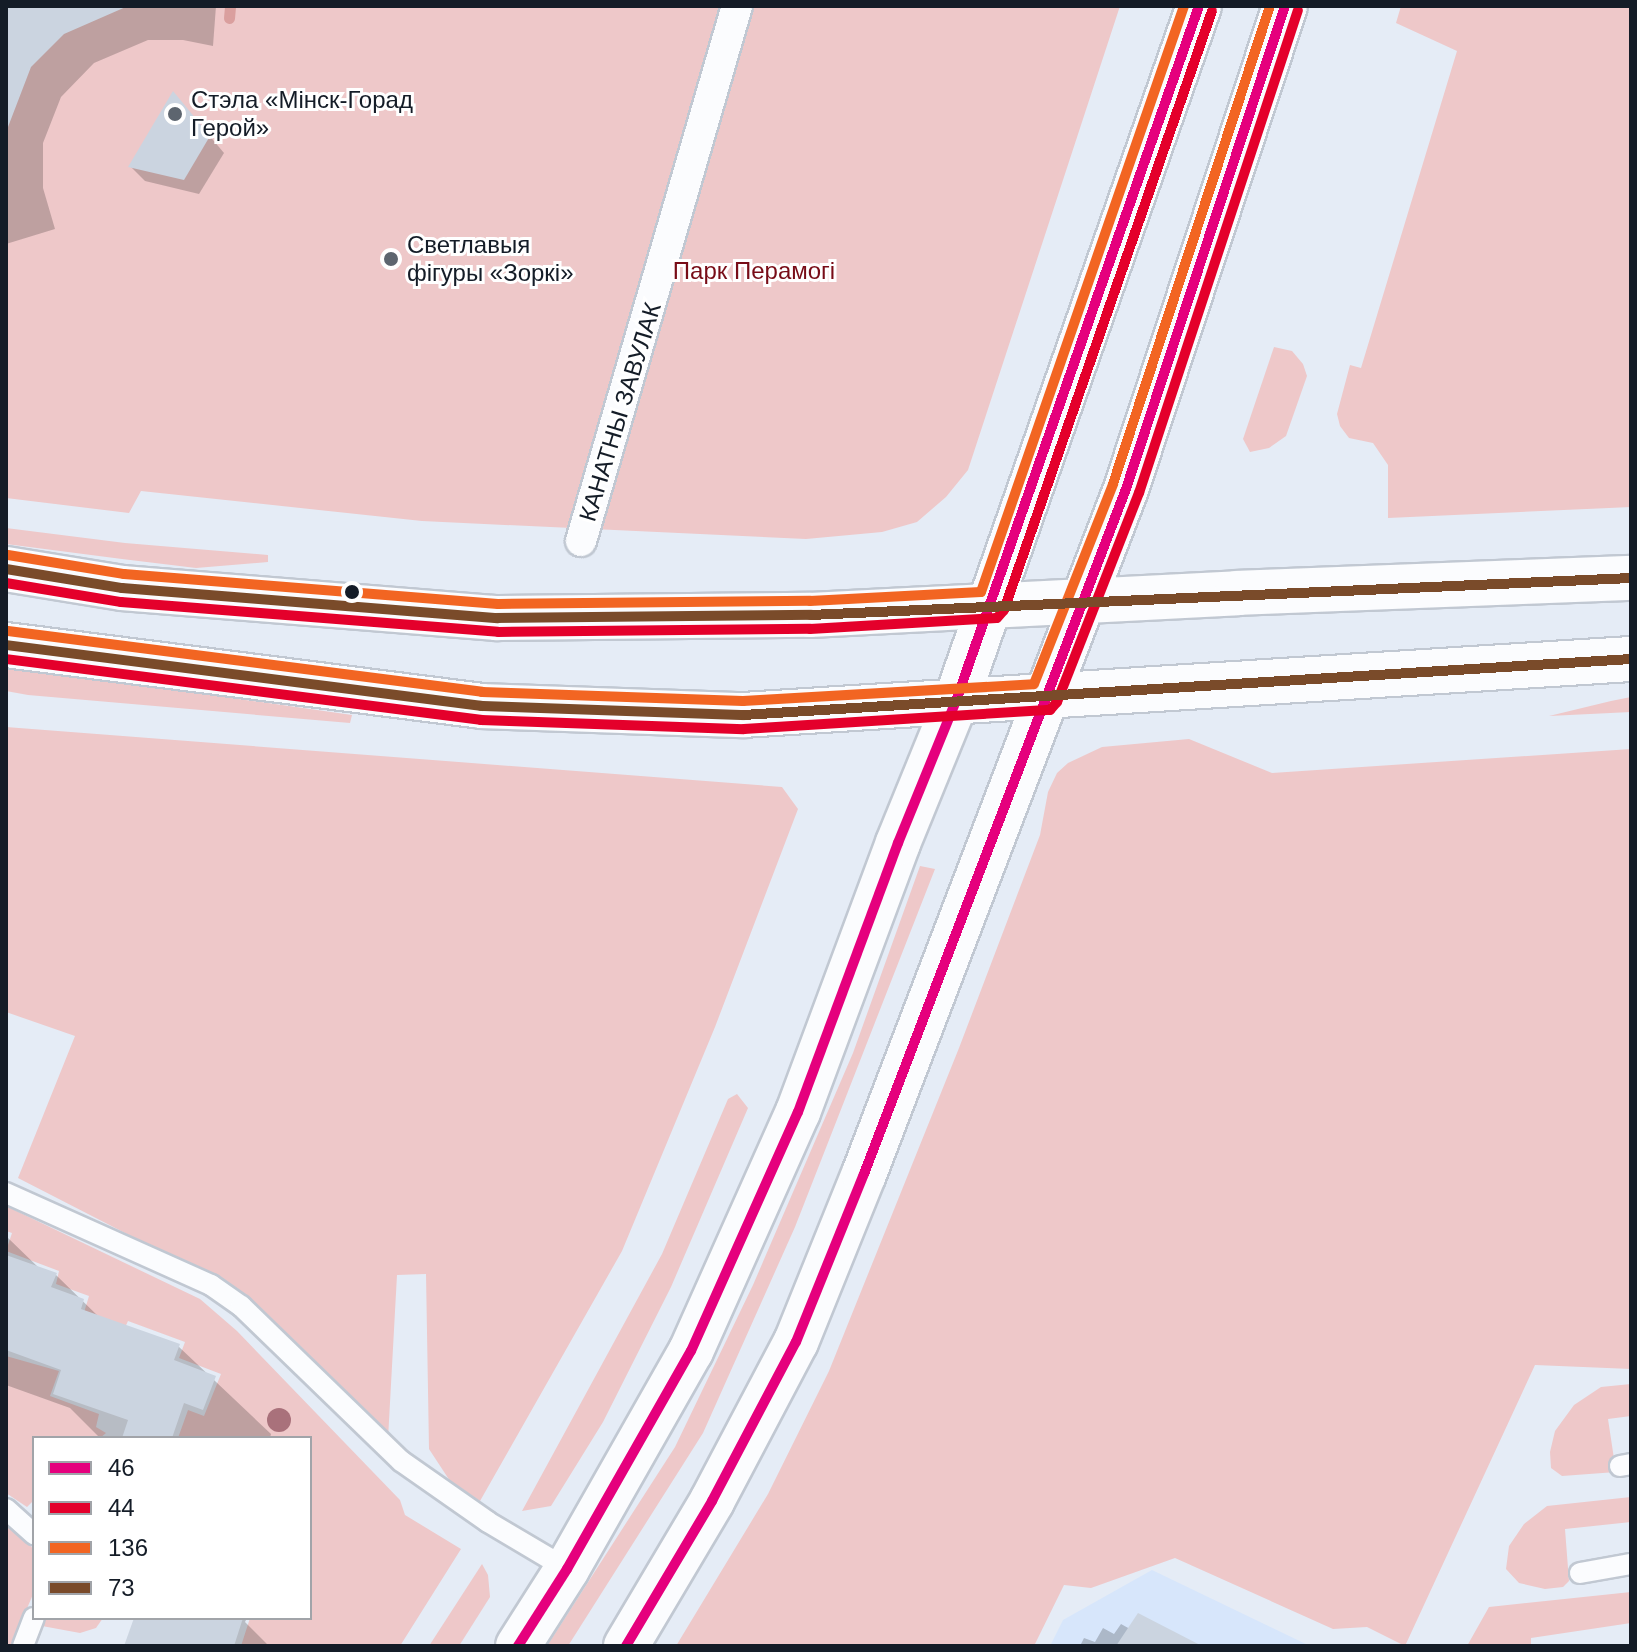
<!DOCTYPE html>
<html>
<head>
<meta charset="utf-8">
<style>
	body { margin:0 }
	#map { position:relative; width:1637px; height:1652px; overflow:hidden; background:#e5ecf6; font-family:Arial,sans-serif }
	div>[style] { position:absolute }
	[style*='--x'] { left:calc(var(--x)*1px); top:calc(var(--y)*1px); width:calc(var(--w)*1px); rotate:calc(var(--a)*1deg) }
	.built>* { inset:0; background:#d7e6fb }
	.green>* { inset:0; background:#eec8c9 }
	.shadow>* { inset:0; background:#0003 }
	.stream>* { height:11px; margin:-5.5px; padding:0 5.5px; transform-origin:5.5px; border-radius:5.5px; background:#da9f9e }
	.building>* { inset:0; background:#cbd4e0 }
	.roads { filter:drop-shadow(2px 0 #c1c8d2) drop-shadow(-2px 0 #c1c8d2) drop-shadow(0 2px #c1c8d2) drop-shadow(0 -2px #c1c8d2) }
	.service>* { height:20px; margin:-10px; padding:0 10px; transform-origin:10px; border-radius:10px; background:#fbfcfe }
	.pedestrian>* { height:30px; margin:-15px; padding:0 15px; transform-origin:15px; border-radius:15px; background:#fbfcfe }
	.primary>* { height:44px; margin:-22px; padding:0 22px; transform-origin:22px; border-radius:22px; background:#fbfcfe }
	.bus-1>* { height:10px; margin:-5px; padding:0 5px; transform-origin:5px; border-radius:5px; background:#e5007d }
	.bus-2>* { height:10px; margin:-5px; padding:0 5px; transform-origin:5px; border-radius:5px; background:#e4002b }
	.bus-3>* { height:10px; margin:-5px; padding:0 5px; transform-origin:5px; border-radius:5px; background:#f26522 }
	.bus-4>* { height:10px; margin:-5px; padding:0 5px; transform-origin:5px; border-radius:5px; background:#7a4b2a }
	.trees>* { width:24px; height:24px; margin:-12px; border-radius:50%; background:#a9717b }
	.dots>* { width:22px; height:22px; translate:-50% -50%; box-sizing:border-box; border:4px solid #fff; border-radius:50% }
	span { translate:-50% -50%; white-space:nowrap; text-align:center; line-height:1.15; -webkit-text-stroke:6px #fff; paint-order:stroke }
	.poi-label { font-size:24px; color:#141c27 }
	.left { translate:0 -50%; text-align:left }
	.park-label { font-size:24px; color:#780c17 }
	.street-label { font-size:24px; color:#141c27 }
	.frame { position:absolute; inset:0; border:8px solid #141c27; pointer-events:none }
	.legend { position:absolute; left:32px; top:1436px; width:280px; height:184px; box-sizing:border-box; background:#fff; border:2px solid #a1a4a9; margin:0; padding:10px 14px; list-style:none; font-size:24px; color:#141c27 }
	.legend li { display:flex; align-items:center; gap:16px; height:40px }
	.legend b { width:40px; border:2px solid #a1a4a9 }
</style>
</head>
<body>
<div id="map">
	<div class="built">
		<i style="clip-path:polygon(1152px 1570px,1310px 1646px,1050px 1646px,1063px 1620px)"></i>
	</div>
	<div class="green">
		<i style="clip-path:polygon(6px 6px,1120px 6px,968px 470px,946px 497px,917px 522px,882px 532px,806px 539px,422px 521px,141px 491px,129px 513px,6px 498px)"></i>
		<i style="clip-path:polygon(1401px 6px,1631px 6px,1631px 507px,1388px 518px,1388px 465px,1373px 443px,1349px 438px,1340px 426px,1337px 414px,1350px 365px,1361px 368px,1457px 51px,1396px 23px)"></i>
		<i style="clip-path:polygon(1274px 347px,1292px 351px,1303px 364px,1307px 376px,1286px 436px,1269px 448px,1250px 452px,1243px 439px)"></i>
		<i style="clip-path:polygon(6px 528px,125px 543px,268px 555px,268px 562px,196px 568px,122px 559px,6px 544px)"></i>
		<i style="clip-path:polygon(6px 666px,352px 715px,350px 723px,28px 695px,6px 691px)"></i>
		<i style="clip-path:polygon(1631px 697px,1631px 712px,1549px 716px,1611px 701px)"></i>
		<i style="clip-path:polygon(6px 727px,782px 787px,798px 809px,715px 1027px,622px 1251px,480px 1501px,450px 1481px,429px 1449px,426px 1274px,397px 1275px,388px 1439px,238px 1291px,18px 1178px,75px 1036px,6px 1012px)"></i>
		<i style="clip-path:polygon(1189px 739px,1272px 773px,1631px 749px,1631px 1369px,1535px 1365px,1405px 1646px,1367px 1627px,1333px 1629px,1175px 1558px,1091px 1588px,1064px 1585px,1034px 1646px,676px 1646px,768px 1494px,829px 1371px,959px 1048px,1040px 835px,1048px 792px,1057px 773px,1068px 763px,1102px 747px)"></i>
		<i style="clip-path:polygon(920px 866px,935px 869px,795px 1227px,703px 1433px,568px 1646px,547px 1646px,675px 1447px,753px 1285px,853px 1053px)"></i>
		<i style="clip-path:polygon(737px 1094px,748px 1108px,671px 1287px,603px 1422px,551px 1506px,522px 1511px,662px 1254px,728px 1099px)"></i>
		<i style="clip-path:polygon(6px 1206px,200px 1299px,237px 1331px,400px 1500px,405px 1515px,461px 1549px,400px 1646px,241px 1646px,250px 1618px,310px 1618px,310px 1438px,178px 1438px,188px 1410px,204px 1416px,221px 1374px,179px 1358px,185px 1342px,128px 1321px,122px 1334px,82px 1319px,89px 1296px,56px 1284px,59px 1271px,6px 1251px,12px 1233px,6px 1231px)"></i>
		<i style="clip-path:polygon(6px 1356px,59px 1371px,50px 1396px,99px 1414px,96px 1427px,106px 1433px,100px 1438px,34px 1438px,34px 1500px,27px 1507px,6px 1493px)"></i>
		<i style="clip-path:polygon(1631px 1384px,1631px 1416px,1608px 1419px,1616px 1472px,1562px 1476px,1551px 1468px,1550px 1452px,1555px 1431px,1574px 1405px,1601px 1387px)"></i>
		<i style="clip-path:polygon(1631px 1497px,1631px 1522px,1565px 1529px,1569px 1581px,1563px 1587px,1545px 1589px,1519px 1583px,1506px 1569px,1509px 1546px,1524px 1524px,1547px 1506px)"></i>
		<i style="clip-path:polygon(6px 1516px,34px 1550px,34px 1592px,11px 1646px,6px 1646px)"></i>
		<i style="clip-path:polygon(482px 1564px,488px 1575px,490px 1597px,459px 1646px,429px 1646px)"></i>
		<i style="clip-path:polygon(1631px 1592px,1631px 1623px,1531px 1638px,1531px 1646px,1467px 1646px,1489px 1607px)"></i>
		<i style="clip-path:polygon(44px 1618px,103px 1618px,96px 1628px,80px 1633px,42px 1626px)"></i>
	</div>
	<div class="shadow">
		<i style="clip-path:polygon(6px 6px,216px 6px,213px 46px,183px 40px,148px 40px,94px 63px,61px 97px,43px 143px,43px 188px,55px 229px,6px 244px)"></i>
		<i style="clip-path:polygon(187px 109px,224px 153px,199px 194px,145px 181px,130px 166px)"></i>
		<i style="clip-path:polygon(6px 1236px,40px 1269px,56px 1275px,101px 1319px,178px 1346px,271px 1434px,270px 1438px,100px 1438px,70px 1408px,6px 1385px)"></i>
		<i style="clip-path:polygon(136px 1618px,247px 1618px,245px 1622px,269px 1646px,126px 1646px)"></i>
		<i style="clip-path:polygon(1121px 1624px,1130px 1629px,1198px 1646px,1080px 1646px,1084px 1638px,1095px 1642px,1103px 1628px,1114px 1634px)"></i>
	</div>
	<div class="stream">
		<i style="--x:229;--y:18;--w:12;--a:-85"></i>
	</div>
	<div class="building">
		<i style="clip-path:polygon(6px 6px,128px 6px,64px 34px,31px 67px,8px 127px)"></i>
		<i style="clip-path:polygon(173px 91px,210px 136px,184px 180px,128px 167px)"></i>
		<i style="clip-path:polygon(6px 1255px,57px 1273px,51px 1287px,84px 1299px,81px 1309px,180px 1344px,174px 1360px,216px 1376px,203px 1410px,184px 1403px,172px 1438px,122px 1438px,128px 1420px,53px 1394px,61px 1370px,6px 1350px)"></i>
		<i style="clip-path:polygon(1138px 1613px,1202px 1646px,1116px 1646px)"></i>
		<i style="clip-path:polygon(134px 1618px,243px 1618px,234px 1646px,124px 1646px)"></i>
	</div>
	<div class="roads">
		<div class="service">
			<i style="--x:6;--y:1193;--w:225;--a:24.2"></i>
			<i style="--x:211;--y:1285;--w:37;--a:35"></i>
			<i style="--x:241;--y:1306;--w:223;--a:44.1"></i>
			<i style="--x:401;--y:1461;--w:106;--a:35"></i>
			<i style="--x:488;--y:1522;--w:92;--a:30.7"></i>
			<i style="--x:1620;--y:1466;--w:11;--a:-10"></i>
			<i style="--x:6;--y:1509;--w:38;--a:42"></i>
			<i style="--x:1580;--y:1573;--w:52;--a:-10"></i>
			<i style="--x:23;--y:1646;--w:30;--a:-69"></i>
		</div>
		<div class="pedestrian">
			<i style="--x:581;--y:541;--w:557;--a:-73.74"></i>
		</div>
		<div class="primary">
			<i style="--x:6;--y:569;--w:118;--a:9.3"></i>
			<i style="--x:122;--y:588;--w:377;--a:4.6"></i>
			<i style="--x:498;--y:618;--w:312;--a:-0.6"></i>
			<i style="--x:810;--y:615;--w:428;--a:-2.9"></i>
			<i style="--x:1237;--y:593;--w:394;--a:-2.2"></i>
			<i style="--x:6;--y:645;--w:479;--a:7.3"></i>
			<i style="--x:481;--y:706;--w:262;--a:2"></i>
			<i style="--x:743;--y:715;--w:890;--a:-3.61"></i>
			<i style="--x:518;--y:1646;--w:91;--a:-57.5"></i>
			<i style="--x:567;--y:1569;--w:251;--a:-60.4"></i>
			<i style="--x:691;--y:1351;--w:262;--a:-65.9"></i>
			<i style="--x:798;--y:1112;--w:287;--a:-69.6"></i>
			<i style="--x:898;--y:843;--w:153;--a:-67.8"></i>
			<i style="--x:956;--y:701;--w:736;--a:-70.73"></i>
			<i style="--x:626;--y:1646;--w:169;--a:-59.3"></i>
			<i style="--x:712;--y:1501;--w:180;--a:-62.2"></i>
			<i style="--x:796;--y:1342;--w:181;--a:-68"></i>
			<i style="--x:864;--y:1174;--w:733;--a:-69.07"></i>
			<i style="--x:1126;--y:489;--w:508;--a:-71.78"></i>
		</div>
	</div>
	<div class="bus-1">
		<i style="--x:518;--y:1646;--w:91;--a:-57.5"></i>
		<i style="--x:567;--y:1569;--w:251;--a:-60.4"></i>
		<i style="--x:691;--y:1351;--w:262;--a:-65.9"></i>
		<i style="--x:798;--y:1112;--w:287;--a:-69.6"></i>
		<i style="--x:898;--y:843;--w:153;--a:-67.8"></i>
		<i style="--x:956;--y:701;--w:736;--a:-70.73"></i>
		<i style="--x:626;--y:1646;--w:169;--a:-59.3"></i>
		<i style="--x:712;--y:1501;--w:180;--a:-62.2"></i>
		<i style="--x:796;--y:1342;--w:181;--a:-68"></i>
		<i style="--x:864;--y:1174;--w:733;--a:-69.07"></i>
		<i style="--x:1126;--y:489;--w:508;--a:-71.78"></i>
	</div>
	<div class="bus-2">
		<i style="--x:6;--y:583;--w:117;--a:9.4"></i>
		<i style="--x:121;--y:602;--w:378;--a:4.5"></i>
		<i style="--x:498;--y:632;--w:312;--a:-0.6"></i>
		<i style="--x:810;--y:629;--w:187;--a:-3.4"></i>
		<i style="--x:997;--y:618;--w:11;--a:-49"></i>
		<i style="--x:1004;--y:610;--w:634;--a:-70.85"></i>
		<i style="--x:6;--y:659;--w:479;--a:7.3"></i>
		<i style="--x:481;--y:720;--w:263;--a:2"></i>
		<i style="--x:744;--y:729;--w:307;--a:-3.6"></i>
		<i style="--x:1050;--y:710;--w:11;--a:-49"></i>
		<i style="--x:1057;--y:702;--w:225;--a:-68.6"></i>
		<i style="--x:1139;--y:493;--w:508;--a:-71.78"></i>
	</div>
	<div class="bus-3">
		<i style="--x:8;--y:555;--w:118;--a:9.3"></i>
		<i style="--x:124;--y:574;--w:375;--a:4.6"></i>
		<i style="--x:498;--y:604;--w:312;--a:-0.6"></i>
		<i style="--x:810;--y:601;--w:171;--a:-3"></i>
		<i style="--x:981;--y:592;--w:620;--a:-70.89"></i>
		<i style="--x:8;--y:631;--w:478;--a:7.3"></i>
		<i style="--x:482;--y:692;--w:261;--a:2"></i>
		<i style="--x:743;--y:701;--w:291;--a:-3.3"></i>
		<i style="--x:1034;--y:684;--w:215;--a:-68.4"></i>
		<i style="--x:1113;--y:484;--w:503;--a:-71.82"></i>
	</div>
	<div class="bus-4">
		<i style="--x:6;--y:569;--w:118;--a:9.3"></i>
		<i style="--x:122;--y:588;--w:377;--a:4.6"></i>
		<i style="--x:498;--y:618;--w:312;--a:-0.6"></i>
		<i style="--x:810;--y:615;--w:822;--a:-2.58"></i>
		<i style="--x:6;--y:645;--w:479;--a:7.3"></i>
		<i style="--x:481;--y:706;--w:262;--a:2"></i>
		<i style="--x:743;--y:715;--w:890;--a:-3.61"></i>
	</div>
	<div class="trees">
		<i style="left:279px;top:1420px"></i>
	</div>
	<div class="dots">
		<i style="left:175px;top:114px;background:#5d656f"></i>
		<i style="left:391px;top:259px;background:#5d656f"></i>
		<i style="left:352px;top:592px;background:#141c27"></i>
	</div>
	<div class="poi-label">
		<span class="left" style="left:191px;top:114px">Стэла «Мінск-Горад<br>Герой»</span>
		<span class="left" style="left:407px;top:259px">Светлавыя<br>фігуры «Зоркі»</span>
	</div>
	<div class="park-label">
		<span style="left:754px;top:271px">Парк Перамогі</span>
	</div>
	<div class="street-label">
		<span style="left:620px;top:412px;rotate:-73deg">КАНАТНЫ ЗАВУЛАК</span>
	</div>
	<div class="frame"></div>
	<ul class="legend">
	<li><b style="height:10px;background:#e5007d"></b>46</li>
	<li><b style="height:10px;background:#e4002b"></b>44</li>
	<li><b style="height:10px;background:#f26522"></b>136</li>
	<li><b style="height:10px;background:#7a4b2a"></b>73</li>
	</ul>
</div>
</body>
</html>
